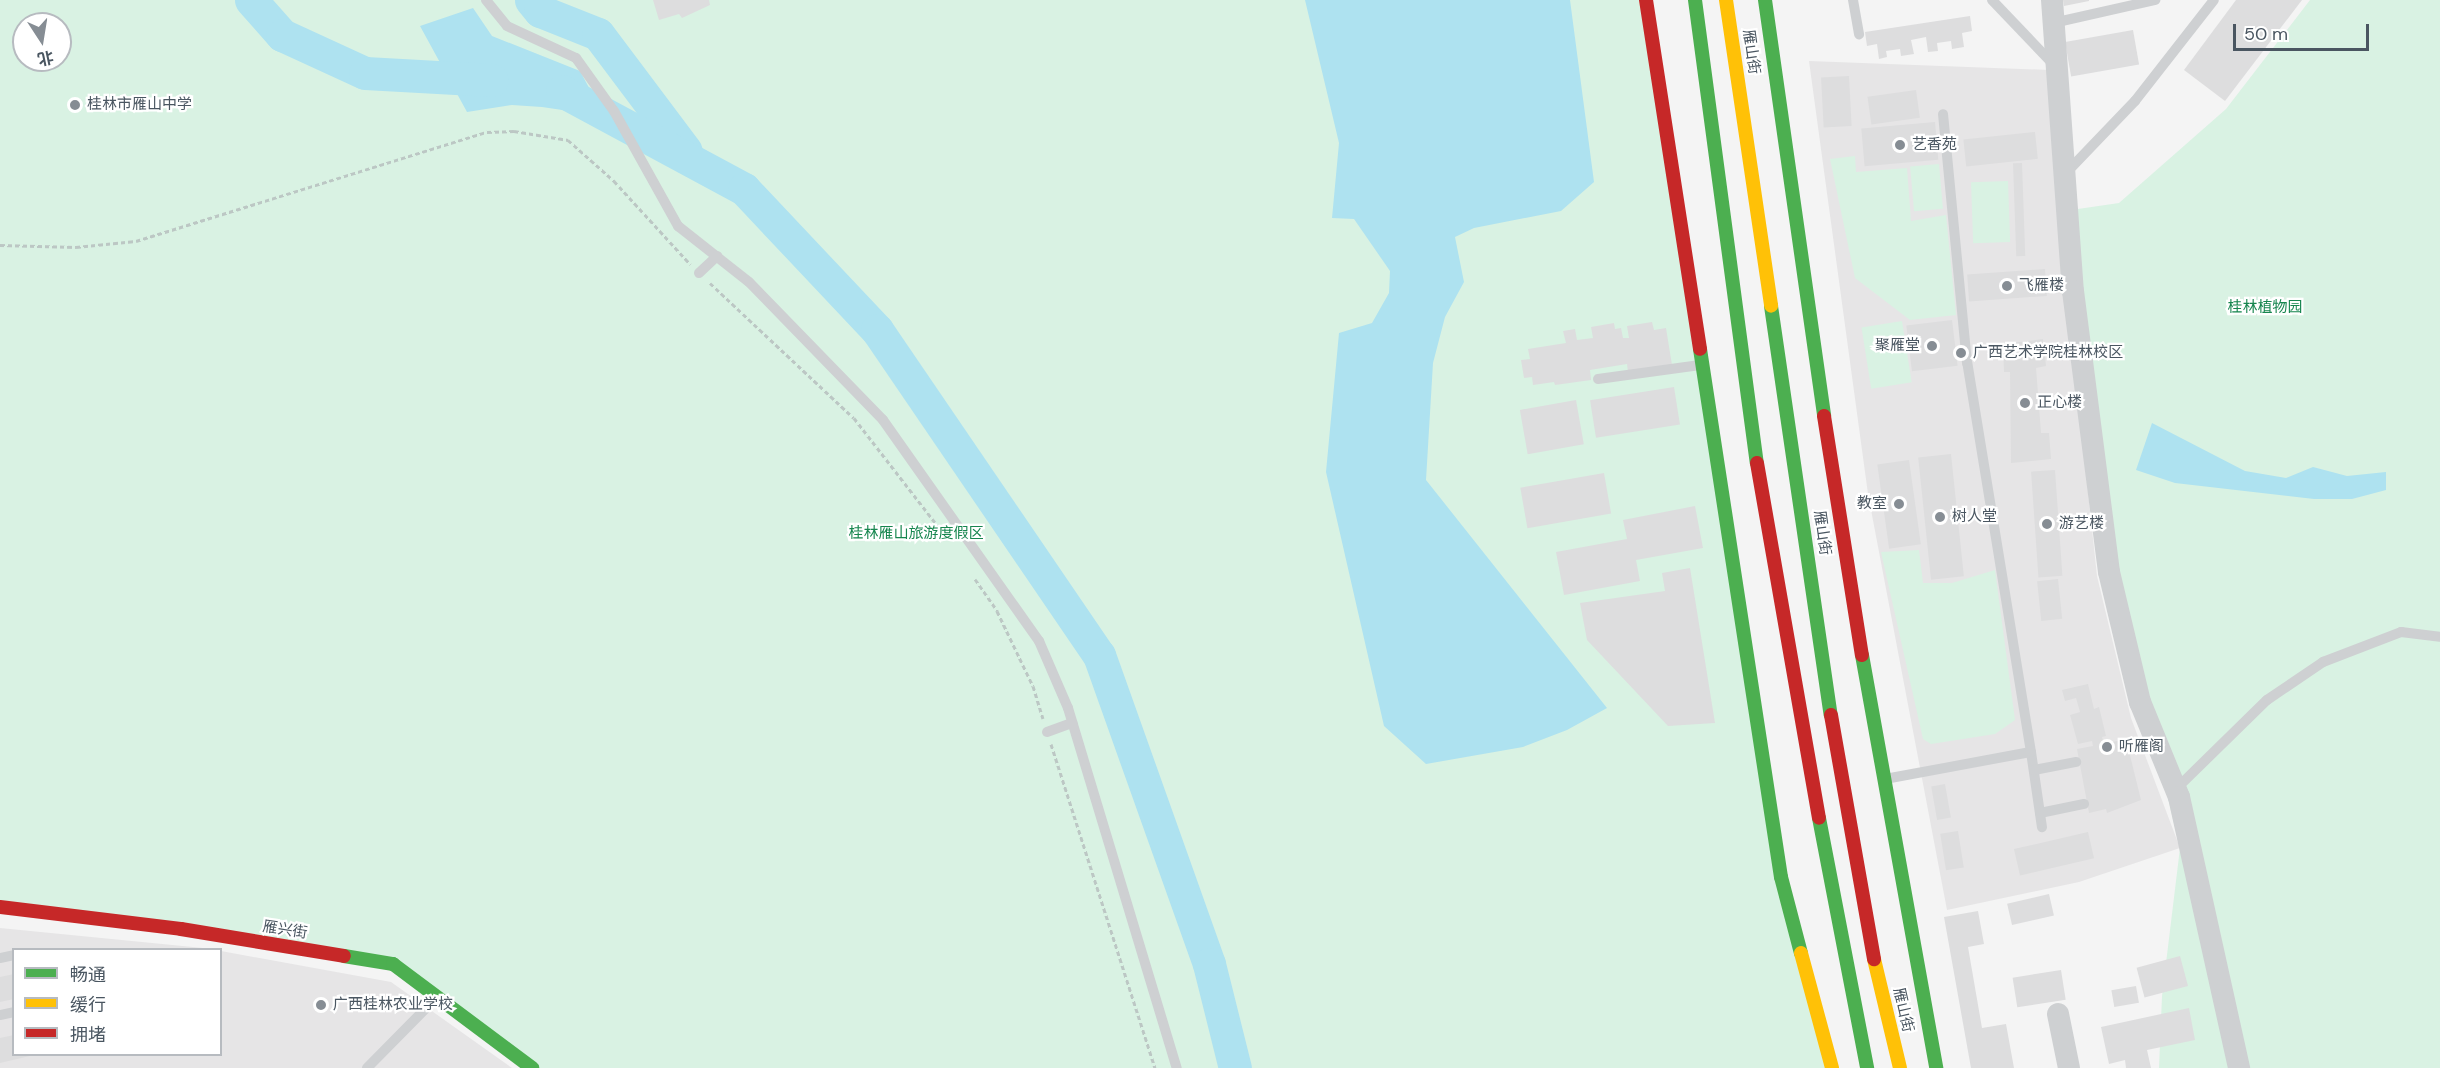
<!DOCTYPE html>
<html>
<head>
<meta charset="utf-8">
<style>
	body { margin:0 }
	#map { position:relative; width:2440px; height:1068px; overflow:hidden; background:#f4f4f4; font-family:"DM Sans","Noto Sans SC",sans-serif }
	div>[style] { position:absolute }
	[style*='--x'] { left:calc(var(--x)*1px); top:calc(var(--y)*1px); width:calc(var(--w)*1px); rotate:calc(var(--a)*1deg) }
	.education>* { inset:0; background:#e6e5e6 }
	.green>* { inset:0; background:#d9f2e3; transform-origin:0 0 }
	.water>* { inset:0; background:#aee2f0 }
	.river>* { height:33px; margin:-16.5px; padding:0 16.5px; transform-origin:16.5px; border-radius:16.5px; background:#aee2f0 }
	.building>* { inset:0; background:#ddddde; transform-origin:0 0 }
	.path>* { height:3px; margin-top:-1.5px; transform-origin:0; background:repeating-linear-gradient(90deg,#bcc7c4 0 4.5px,transparent 0 7.5px) }
	.lane>* { height:10px; margin:-5px; padding:0 5px; transform-origin:5px; border-radius:5px; background:#ced0d2 }
	.street>* { height:22px; margin:-11px; padding:0 11px; transform-origin:11px; border-radius:11px; background:#ced0d2 }
	.fast>* { height:14px; margin:-7px; padding:0 7px; transform-origin:7px; border-radius:7px; background:#4caf50 }
	.slow>* { height:14px; margin:-7px; padding:0 7px; transform-origin:7px; border-radius:7px; background:#ffc107 }
	.jam>* { height:14px; margin:-7px; padding:0 7px; transform-origin:7px; border-radius:7px; background:#c62828 }
	.dots>* { width:16px; height:16px; translate:-50% -50%; box-sizing:border-box; border:3px solid #fff; border-radius:50% }
	span { translate:-50% -50%; white-space:nowrap; text-align:center; line-height:1.15; -webkit-text-stroke:4.5px #fff; paint-order:stroke }
	.street-label { font-size:15px; color:#4a5661 }
	.poi-label { font-size:15px; color:#4a5661 }
	.left { translate:0 -50%; text-align:left }
	.right { translate:-100% -50%; text-align:right }
	.park-label { font-size:15px; color:#17864f }
	.legend { position:absolute; left:12px; top:948px; width:210px; height:108px; box-sizing:border-box; background:#fff; border:2px solid #b7bbc0; margin:0; padding:8px 10px; list-style:none; font-size:18px; color:#4a5661 }
	.legend li { display:flex; align-items:center; gap:12px; height:30px }
	.legend b { width:30px; border:2px solid #b7bbc0 }
	.north { position:absolute; left:12px; top:12px; width:60px; height:60px; box-sizing:border-box; background:#fff; border:2px solid #b7bbc0; border-radius:50%; rotate:168deg; font-size:16px; font-weight:700; line-height:24px; text-align:center; color:#4a5661 }
	.north::after { content:''; display:block; margin:auto; width:21px; height:27px; background:#868d94; clip-path:polygon(50% 0,100% 100%,50% 72%,0 100%) }
	.scale { position:absolute; left:2233px; top:24px; width:136px; height:27px; box-sizing:border-box; border:3px solid #4a5661; border-top:0; padding-left:8px; font-size:18px; line-height:21px; white-space:nowrap; color:#4a5661; -webkit-text-stroke:4px #fff; paint-order:stroke }
</style>
</head>
<body>
<div id="map">
	<div class="education">
		<i style="clip-path:polygon(1809px 61px,2049px 70px,2058px 212px,2097px 576px,2131px 718px,2180px 848px,2079px 882px,1947px 910px,1868px 494px)"></i>
		<i style="clip-path:polygon(0 928px,213px 949px,14px 950px,14px 1054px,220px 1054px,221px 951px,391px 982px,512px 1068px,0 1068px)"></i>
	</div>
	<div class="green">
		<i style="clip-path:polygon(evenodd,0 0,1646px 0,1781px 877px,1832px 1068px,532px 1068px,393px 964px,0 907px,0 0,24px 24px,60px 24px,60px 60px,24px 60px,24px 24px)"></i>
		<i style="clip-path:polygon(2310px 0,2440px 0,2440px 1068px,2159px 1068px,2162px 996px,2180px 848px,2117px 588px,2071px 210px,2119px 203px,2226px 109px)"></i>
		<i style="clip-path:polygon(1855px 156px,1856px 172px,1907px 168px,1911px 221px,1946px 215px,1956px 315px,1910px 320px,1855px 278px,1830px 159px)"></i>
		<i style="left:1939px;top:164px;width:45px;height:29px;rotate:85deg"></i>
		<i style="left:2008px;top:181px;width:61px;height:37px;rotate:88deg"></i>
		<i style="left:1902px;top:321px;width:62px;height:41px;rotate:81deg"></i>
		<i style="clip-path:polygon(1919px 550px,1923px 583px,1952px 583px,1995px 570px,2015px 720px,1995px 734px,1931px 744px,1923px 739px,1881px 552px)"></i>
	</div>
	<div class="water">
		<i style="clip-path:polygon(1305px 0,1570px 0,1594px 182px,1561px 211px,1474px 228px,1455px 237px,1464px 282px,1445px 317px,1433px 363px,1426px 480px,1607px 708px,1567px 730px,1523px 747px,1426px 764px,1384px 726px,1326px 472px,1339px 333px,1372px 323px,1389px 293px,1390px 271px,1354px 219px,1332px 218px,1339px 143px)"></i>
		<i style="clip-path:polygon(473px 8px,492px 36px,580px 71px,610px 127px,569px 111px,542px 107px,512px 105px,467px 112px,420px 26px)"></i>
		<i style="clip-path:polygon(2152px 423px,2245px 471px,2286px 478px,2313px 467px,2347px 476px,2386px 472px,2386px 490px,2352px 499px,2314px 499px,2175px 483px,2136px 470px)"></i>
	</div>
	<div class="river">
		<i style="--x:251;--y:0;--w:47;--a:48.5"></i>
		<i style="--x:282;--y:35;--w:91;--a:24.6"></i>
		<i style="--x:365;--y:73;--w:127;--a:3.2"></i>
		<i style="--x:531;--y:0;--w:14;--a:51"></i>
		<i style="--x:540;--y:11;--w:62;--a:21.6"></i>
		<i style="--x:598;--y:34;--w:146;--a:53.1"></i>
		<i style="--x:562;--y:91;--w:207;--a:28.3"></i>
		<i style="--x:744;--y:189;--w:194;--a:46.7"></i>
		<i style="--x:877;--y:330;--w:394;--a:55.7"></i>
		<i style="--x:1099;--y:655;--w:328;--a:70.4"></i>
		<i style="--x:1209;--y:964;--w:107;--a:76"></i>
	</div>
	<div class="building">
		<i style="clip-path:polygon(653px 0,709px 0,710px 5px,682px 18px,679px 14px,659px 20px)"></i>
		<i style="clip-path:polygon(2063px 0,2089px 0,2089px 1px,2064px 6px)"></i>
		<i style="clip-path:polygon(2236px 0,2302px 0,2225px 101px,2184px 70px)"></i>
		<i style="clip-path:polygon(1970px 16px,1972px 31px,1962px 33px,1964px 47px,1952px 49px,1951px 41px,1937px 43px,1938px 51px,1928px 52px,1926px 37px,1911px 40px,1914px 54px,1901px 56px,1900px 49px,1886px 51px,1887px 57px,1879px 59px,1877px 44px,1867px 46px,1865px 32px)"></i>
		<i style="left:2133px;top:30px;width:35px;height:69px;rotate:80deg"></i>
		<i style="left:1849px;top:76px;width:50px;height:28px;rotate:87deg"></i>
		<i style="left:1916px;top:90px;width:28px;height:49px;rotate:82deg"></i>
		<i style="left:1935px;top:122px;width:38px;height:74px;rotate:85deg"></i>
		<i style="left:2035px;top:132px;width:27px;height:72px;rotate:84deg"></i>
		<i style="left:2022px;top:163px;width:93px;height:9px;rotate:88deg"></i>
		<i style="left:2045px;top:269px;width:27px;height:78px;rotate:86deg"></i>
		<i style="left:1952px;top:320px;width:46px;height:46px;rotate:83deg"></i>
		<i style="clip-path:polygon(1652px 322px,1654px 330px,1666px 328px,1672px 365px,1628px 372px,1627px 364px,1590px 370px,1591px 380px,1555px 385px,1554px 382px,1533px 385px,1532px 377px,1524px 378px,1521px 360px,1530px 359px,1528px 349px,1566px 343px,1563px 331px,1575px 329px,1577px 340px,1593px 338px,1591px 327px,1614px 323px,1615px 329px,1621px 328px,1623px 338px,1629px 338px,1627px 326px)"></i>
		<i style="clip-path:polygon(2043px 339px,2046px 366px,2036px 368px,2041px 433px,2049px 433px,2051px 459px,2011px 463px,2010px 372px,2004px 372px,2003px 344px)"></i>
		<i style="left:1674px;top:387px;width:38px;height:85px;rotate:81deg"></i>
		<i style="left:1576px;top:400px;width:45px;height:57px;rotate:80deg"></i>
		<i style="left:1951px;top:454px;width:123px;height:33px;rotate:84deg"></i>
		<i style="left:1909px;top:460px;width:85px;height:32px;rotate:82deg"></i>
		<i style="left:2055px;top:470px;width:106px;height:24px;rotate:86deg"></i>
		<i style="left:1604px;top:473px;width:41px;height:85px;rotate:80deg"></i>
		<i style="clip-path:polygon(1695px 506px,1703px 548px,1636px 560px,1640px 581px,1564px 595px,1556px 552px,1627px 539px,1623px 520px)"></i>
		<i style="clip-path:polygon(1690px 568px,1715px 723px,1668px 726px,1587px 640px,1580px 603px,1665px 591px,1662px 573px)"></i>
		<i style="left:2058px;top:579px;width:40px;height:21px;rotate:84deg"></i>
		<i style="clip-path:polygon(2088px 684px,2094px 709px,2099px 707px,2106px 736px,2102px 737px,2104px 744px,2126px 739px,2141px 800px,2107px 813px,2106px 809px,2089px 813px,2077px 749px,2093px 746px,2092px 741px,2078px 744px,2070px 715px,2080px 712px,2076px 698px,2065px 701px,2062px 690px)"></i>
		<i style="left:1945px;top:784px;width:34px;height:14px;rotate:80deg"></i>
		<i style="left:1958px;top:831px;width:37px;height:18px;rotate:81deg"></i>
		<i style="left:2088px;top:832px;width:27px;height:76px;rotate:77deg"></i>
		<i style="left:2049px;top:894px;width:22px;height:43px;rotate:77deg"></i>
		<i style="clip-path:polygon(1978px 911px,1984px 944px,1968px 947px,1982px 1028px,2006px 1024px,2014px 1068px,1971px 1068px,1944px 917px)"></i>
		<i style="left:2180px;top:956px;width:31px;height:45px;rotate:75deg"></i>
		<i style="left:2061px;top:970px;width:30px;height:49px;rotate:81deg"></i>
		<i style="clip-path:polygon(14px 974px,14px 999px,0 1002px,0 977px)"></i>
		<i style="left:2136px;top:986px;width:17px;height:25px;rotate:80deg"></i>
		<i style="clip-path:polygon(2189px 1008px,2195px 1040px,2147px 1050px,2151px 1068px,2126px 1068px,2125px 1060px,2109px 1064px,2101px 1027px)"></i>
		<i style="clip-path:polygon(14px 1035px,14px 1054px,34px 1055px,0 1063px,0 1038px)"></i>
	</div>
	<div class="path">
		<i style="--x:0;--y:245;--w:76;--a:1.5"></i>
		<i style="--x:76;--y:247;--w:60;--a:-5.7"></i>
		<i style="--x:136;--y:241;--w:368;--a:-17.3"></i>
		<i style="--x:487;--y:132;--w:27;--a:-2"></i>
		<i style="--x:514;--y:131;--w:55;--a:9.5"></i>
		<i style="--x:568;--y:140;--w:62;--a:41.7"></i>
		<i style="--x:614;--y:181;--w:113;--a:47.5"></i>
		<i style="--x:710;--y:283;--w:197;--a:43.2"></i>
		<i style="--x:854;--y:418;--w:140;--a:52.2"></i>
		<i style="--x:975;--y:579;--w:39;--a:55"></i>
		<i style="--x:997;--y:611;--w:83;--a:64.4"></i>
		<i style="--x:1033;--y:686;--w:34;--a:73"></i>
		<i style="--x:1051;--y:744;--w:340;--a:72.2"></i>
	</div>
	<div class="lane">
		<i style="--x:486;--y:0;--w:33;--a:51"></i>
		<i style="--x:507;--y:26;--w:76;--a:24.9"></i>
		<i style="--x:576;--y:58;--w:65;--a:54.4"></i>
		<i style="--x:614;--y:111;--w:132;--a:60.9"></i>
		<i style="--x:678;--y:226;--w:90;--a:38.3"></i>
		<i style="--x:749;--y:282;--w:192;--a:45.8"></i>
		<i style="--x:883;--y:420;--w:271;--a:54.8"></i>
		<i style="--x:1039;--y:641;--w:73;--a:66.6"></i>
		<i style="--x:1068;--y:708;--w:376;--a:73.2"></i>
		<i style="--x:1853;--y:0;--w:35;--a:80"></i>
		<i style="--x:1992;--y:0;--w:90;--a:46.4"></i>
		<i style="--x:2053;--y:23;--w:105;--a:-12.7"></i>
		<i style="--x:2066;--y:173;--w:100;--a:-46.2"></i>
		<i style="--x:2135;--y:101;--w:128;--a:-52"></i>
		<i style="--x:699;--y:273;--w:25;--a:-43"></i>
		<i style="--x:1598;--y:379;--w:103;--a:-7.8"></i>
		<i style="--x:1047;--y:732;--w:27;--a:-20"></i>
		<i style="--x:2031;--y:752;--w:76;--a:81.7"></i>
		<i style="--x:2034;--y:770;--w:43;--a:-10.8"></i>
		<i style="--x:1885;--y:779;--w:148;--a:-10.5"></i>
		<i style="--x:2031;--y:752;--w:394;--a:-99.3"></i>
		<i style="--x:1967;--y:363;--w:250;--a:-95.5"></i>
		<i style="--x:2176;--y:789;--w:127;--a:-44.4"></i>
		<i style="--x:2267;--y:700;--w:68;--a:-34.2"></i>
		<i style="--x:2323;--y:662;--w:84;--a:-21"></i>
		<i style="--x:2401;--y:632;--w:39;--a:7"></i>
		<i style="--x:2040;--y:813;--w:45;--a:-11.6"></i>
		<i style="--x:0;--y:958;--w:14;--a:-12"></i>
		<i style="--x:0;--y:1015;--w:14;--a:-12"></i>
		<i style="--x:367;--y:1068;--w:98;--a:-45.4"></i>
	</div>
	<div class="street">
		<i style="--x:2052;--y:0;--w:292;--a:85.9"></i>
		<i style="--x:2073;--y:291;--w:283;--a:82.7"></i>
		<i style="--x:2109;--y:572;--w:134;--a:76.6"></i>
		<i style="--x:2140;--y:702;--w:103;--a:67.7"></i>
		<i style="--x:2179;--y:797;--w:278;--a:77.5"></i>
		<i style="--x:2058;--y:1014;--w:55;--a:78.5"></i>
	</div>
	<div class="fast">
		<i style="--x:1695;--y:0;--w:467;--a:82.4"></i>
		<i style="--x:1765;--y:0;--w:420;--a:81.9"></i>
		<i style="--x:1771;--y:306;--w:413;--a:81.7"></i>
		<i style="--x:1700;--y:349;--w:534;--a:81.28"></i>
		<i style="--x:1781;--y:877;--w:79;--a:75.3"></i>
		<i style="--x:1862;--y:655;--w:420;--a:79.8"></i>
		<i style="--x:1819;--y:818;--w:255;--a:79.1"></i>
		<i style="--x:344;--y:956;--w:50;--a:9.3"></i>
		<i style="--x:393;--y:964;--w:174;--a:36.8"></i>
	</div>
	<div class="slow">
		<i style="--x:1726;--y:0;--w:309;--a:81.6"></i>
		<i style="--x:1801;--y:953;--w:119;--a:74.9"></i>
		<i style="--x:1874;--y:959;--w:112;--a:76.6"></i>
	</div>
	<div class="jam">
		<i style="--x:1646;--y:0;--w:353;--a:81.2"></i>
		<i style="--x:1824;--y:416;--w:242;--a:81"></i>
		<i style="--x:1757;--y:463;--w:360;--a:80.1"></i>
		<i style="--x:1831;--y:715;--w:248;--a:80"></i>
		<i style="--x:0;--y:907;--w:182;--a:6.9"></i>
		<i style="--x:181;--y:929;--w:165;--a:9.4"></i>
	</div>
	<div class="dots">
		<i style="left:75px;top:105px;background:#868d94"></i>
		<i style="left:1900px;top:145px;background:#868d94"></i>
		<i style="left:2007px;top:286px;background:#868d94"></i>
		<i style="left:1932px;top:346px;background:#868d94"></i>
		<i style="left:1961px;top:353px;background:#868d94"></i>
		<i style="left:2025px;top:403px;background:#868d94"></i>
		<i style="left:1899px;top:504px;background:#868d94"></i>
		<i style="left:1940px;top:517px;background:#868d94"></i>
		<i style="left:2047px;top:524px;background:#868d94"></i>
		<i style="left:2107px;top:747px;background:#868d94"></i>
		<i style="left:321px;top:1005px;background:#868d94"></i>
	</div>
	<div class="street-label">
		<span style="left:1751px;top:52px;rotate:82deg">雁山街</span>
		<span style="left:1822px;top:533px;rotate:82deg">雁山街</span>
		<span style="left:285px;top:930px;rotate:9deg">雁兴街</span>
		<span style="left:1903px;top:1010px;rotate:77deg">雁山街</span>
	</div>
	<div class="poi-label">
		<span class="left" style="left:87px;top:105px">桂林市雁山中学</span>
		<span class="left" style="left:1912px;top:145px">艺香苑</span>
		<span class="left" style="left:2019px;top:286px">飞雁楼</span>
		<span class="right" style="left:1920px;top:346px">聚雁堂</span>
		<span class="left" style="left:1973px;top:353px">广西艺术学院桂林校区</span>
		<span class="left" style="left:2037px;top:403px">正心楼</span>
		<span class="right" style="left:1887px;top:504px">教室</span>
		<span class="left" style="left:1952px;top:517px">树人堂</span>
		<span class="left" style="left:2059px;top:524px">游艺楼</span>
		<span class="left" style="left:2119px;top:747px">听雁阁</span>
		<span class="left" style="left:333px;top:1005px">广西桂林农业学校</span>
	</div>
	<div class="park-label">
		<span style="left:2265px;top:308px">桂林植物园</span>
		<span style="left:916px;top:534px">桂林雁山旅游度假区</span>
	</div>
	<ul class="legend">
	<li><b style="height:8px;background:#4caf50"></b>畅通</li>
	<li><b style="height:8px;background:#ffc107"></b>缓行</li>
	<li><b style="height:8px;background:#c62828"></b>拥堵</li>
	</ul>
	<div class="north">北</div>
	<div class="scale">50 m</div>
</div>
</body>
</html>
